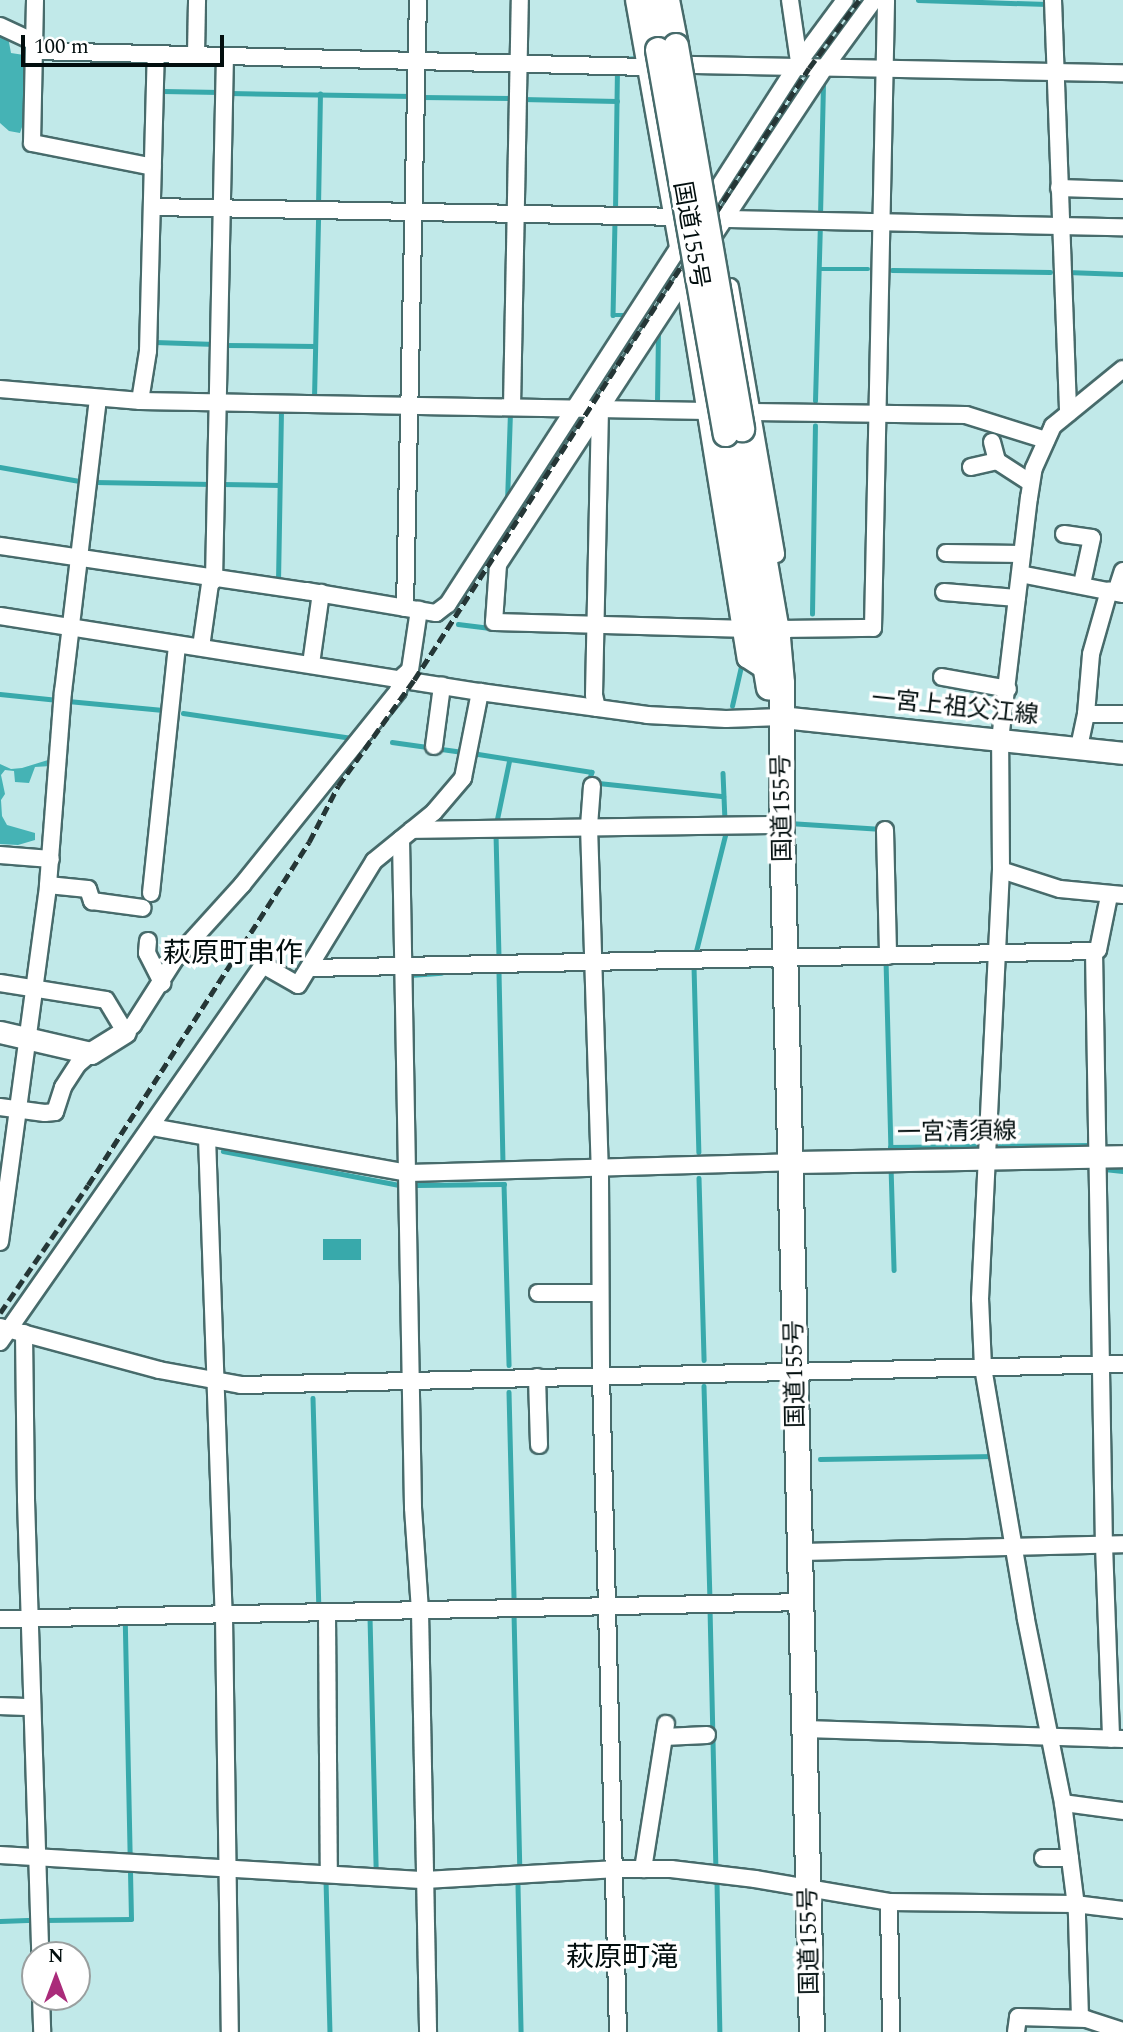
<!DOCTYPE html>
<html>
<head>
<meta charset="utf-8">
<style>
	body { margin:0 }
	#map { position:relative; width:1123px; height:2032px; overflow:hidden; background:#c1e9e9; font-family:Spectral,"Noto Sans JP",serif }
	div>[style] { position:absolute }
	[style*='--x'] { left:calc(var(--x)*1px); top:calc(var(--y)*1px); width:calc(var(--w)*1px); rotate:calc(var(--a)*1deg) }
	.forest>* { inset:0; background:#45b3b5 }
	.water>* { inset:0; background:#38a9ab; transform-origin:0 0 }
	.stream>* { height:4.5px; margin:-2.25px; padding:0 2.25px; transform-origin:2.25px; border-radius:2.25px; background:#38a9ab }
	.roads { filter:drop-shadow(2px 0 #476b6b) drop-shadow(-2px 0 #476b6b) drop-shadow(0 2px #476b6b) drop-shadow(0 -2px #476b6b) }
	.minor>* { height:16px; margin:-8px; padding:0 8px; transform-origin:8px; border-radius:8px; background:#fff }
	.major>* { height:21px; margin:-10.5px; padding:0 10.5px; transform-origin:10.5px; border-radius:10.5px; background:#fff }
	.highway>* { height:24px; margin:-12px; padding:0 12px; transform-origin:12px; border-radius:12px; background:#fff }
	.rail>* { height:4.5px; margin-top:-2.25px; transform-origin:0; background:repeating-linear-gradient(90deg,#253636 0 10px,transparent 0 15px) }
	.bridges { filter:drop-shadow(2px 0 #476b6b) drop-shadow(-2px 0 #476b6b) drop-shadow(0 2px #476b6b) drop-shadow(0 -2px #476b6b) }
	.highway-bridge>* { height:24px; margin:-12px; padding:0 12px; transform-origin:12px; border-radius:12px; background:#fff }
	span { translate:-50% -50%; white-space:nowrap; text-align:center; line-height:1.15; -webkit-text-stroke:7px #fff; paint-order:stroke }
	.street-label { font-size:24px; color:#020e0e }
	.quarter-label { font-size:28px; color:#020e0e }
	.north { position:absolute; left:21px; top:1941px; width:70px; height:70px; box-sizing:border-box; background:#fff; border:2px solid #9a9f9f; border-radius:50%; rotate:0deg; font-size:19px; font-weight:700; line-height:28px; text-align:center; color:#020e0e }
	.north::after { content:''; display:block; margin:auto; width:24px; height:32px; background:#aa2b7a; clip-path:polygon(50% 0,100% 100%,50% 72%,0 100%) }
	.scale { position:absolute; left:21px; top:35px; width:203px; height:32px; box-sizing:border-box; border:4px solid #020e0e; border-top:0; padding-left:9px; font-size:21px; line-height:24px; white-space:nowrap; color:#020e0e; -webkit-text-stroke:5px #fff; paint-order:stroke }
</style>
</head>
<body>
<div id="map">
	<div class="forest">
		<i style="clip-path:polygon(0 31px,8px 37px,11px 53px,24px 55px,28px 63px,24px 121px,20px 133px,9px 131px,0 123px)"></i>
		<i style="clip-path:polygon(48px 760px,51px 766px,35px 767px,29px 783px,15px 782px,14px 771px,5px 770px,1px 775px,5px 794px,1px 800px,2px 816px,7px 825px,35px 833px,35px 840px,18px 845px,0 844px,0 764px,11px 769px,22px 768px)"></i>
	</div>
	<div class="water">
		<i style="left:361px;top:1239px;width:21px;height:38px;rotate:90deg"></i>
	</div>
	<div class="stream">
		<i style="--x:918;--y:0;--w:129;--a:1.8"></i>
		<i style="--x:622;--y:59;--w:17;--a:-3"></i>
		<i style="--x:639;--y:58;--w:2;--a:-117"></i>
		<i style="--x:162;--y:91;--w:58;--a:1"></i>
		<i style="--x:229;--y:93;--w:183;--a:0.9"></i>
		<i style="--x:421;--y:97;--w:92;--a:0.6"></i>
		<i style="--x:522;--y:99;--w:95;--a:1.2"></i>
		<i style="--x:318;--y:207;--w:113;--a:-89"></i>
		<i style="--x:615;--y:211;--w:140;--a:-89.2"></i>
		<i style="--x:820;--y:216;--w:136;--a:-88.7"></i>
		<i style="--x:615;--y:221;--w:94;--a:91.2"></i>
		<i style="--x:613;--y:315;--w:17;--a:0"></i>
		<i style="--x:819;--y:269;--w:49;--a:0"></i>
		<i style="--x:892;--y:270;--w:158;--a:0.7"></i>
		<i style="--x:1067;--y:272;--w:56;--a:2"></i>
		<i style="--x:156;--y:337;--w:5;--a:101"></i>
		<i style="--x:155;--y:342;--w:60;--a:1.9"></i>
		<i style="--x:224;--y:345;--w:91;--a:0.6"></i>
		<i style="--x:314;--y:398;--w:183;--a:-88.7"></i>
		<i style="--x:815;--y:401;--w:175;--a:-88.4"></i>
		<i style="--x:657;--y:402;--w:68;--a:-89.2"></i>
		<i style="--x:0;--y:467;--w:86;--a:10"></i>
		<i style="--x:94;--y:482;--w:118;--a:1"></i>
		<i style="--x:222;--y:484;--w:57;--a:1"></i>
		<i style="--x:507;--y:502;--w:90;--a:-88.1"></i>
		<i style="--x:278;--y:582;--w:169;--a:-89"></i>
		<i style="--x:812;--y:614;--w:188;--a:-89.1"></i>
		<i style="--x:458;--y:624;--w:34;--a:7"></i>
		<i style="--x:0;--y:694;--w:58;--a:5.9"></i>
		<i style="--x:68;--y:701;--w:95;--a:5.4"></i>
		<i style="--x:732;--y:706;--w:45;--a:-77.2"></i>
		<i style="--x:183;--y:713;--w:172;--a:8.4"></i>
		<i style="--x:392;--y:742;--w:71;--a:8.1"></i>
		<i style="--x:472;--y:753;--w:121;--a:9"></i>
		<i style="--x:592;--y:772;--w:10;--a:107"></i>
		<i style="--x:589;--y:782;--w:135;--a:6"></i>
		<i style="--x:723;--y:773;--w:48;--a:87.6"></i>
		<i style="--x:789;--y:823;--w:93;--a:3.7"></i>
		<i style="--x:496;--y:824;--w:64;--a:-78.3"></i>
		<i style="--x:496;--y:834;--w:127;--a:88.6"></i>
		<i style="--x:695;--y:955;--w:127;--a:-75.9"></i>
		<i style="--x:886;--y:960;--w:194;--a:88.5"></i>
		<i style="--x:694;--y:966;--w:186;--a:88.5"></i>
		<i style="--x:499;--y:972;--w:187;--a:88.8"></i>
		<i style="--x:410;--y:975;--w:31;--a:-4"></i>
		<i style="--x:994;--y:1146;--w:97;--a:-0.6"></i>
		<i style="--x:890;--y:1147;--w:89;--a:-0.6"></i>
		<i style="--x:223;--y:1151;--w:179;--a:10.9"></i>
		<i style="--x:891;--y:1166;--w:104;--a:88.3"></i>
		<i style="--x:1104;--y:1169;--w:19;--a:6"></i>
		<i style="--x:699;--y:1178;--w:182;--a:88.4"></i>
		<i style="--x:416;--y:1185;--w:88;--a:-0.7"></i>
		<i style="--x:504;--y:1184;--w:181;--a:88.4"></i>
		<i style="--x:704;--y:1386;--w:213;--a:88.4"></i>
		<i style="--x:509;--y:1392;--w:211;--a:88.6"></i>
		<i style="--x:313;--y:1398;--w:211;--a:88.4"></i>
		<i style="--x:820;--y:1459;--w:174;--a:-1"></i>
		<i style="--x:710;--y:1608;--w:257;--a:88.7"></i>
		<i style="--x:514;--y:1613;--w:256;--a:88.7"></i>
		<i style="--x:370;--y:1617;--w:253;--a:88.6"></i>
		<i style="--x:326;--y:1880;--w:152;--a:88.5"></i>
		<i style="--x:717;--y:1882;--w:150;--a:88.9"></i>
		<i style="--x:518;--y:1885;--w:147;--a:88.8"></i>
		<i style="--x:43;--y:1920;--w:88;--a:-0.7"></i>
		<i style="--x:131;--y:1919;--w:296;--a:-91.2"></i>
		<i style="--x:0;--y:1921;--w:34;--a:-2"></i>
	</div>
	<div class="roads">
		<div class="minor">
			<i style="--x:35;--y:0;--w:143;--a:91.2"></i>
			<i style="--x:32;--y:143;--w:123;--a:11.2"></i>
			<i style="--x:634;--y:0;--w:256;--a:79.9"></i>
			<i style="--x:790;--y:0;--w:63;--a:81.7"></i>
			<i style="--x:1053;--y:0;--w:413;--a:87.9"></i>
			<i style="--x:0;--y:26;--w:38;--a:25"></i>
			<i style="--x:35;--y:51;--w:610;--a:1.5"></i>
			<i style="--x:196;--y:54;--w:54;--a:-88.9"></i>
			<i style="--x:690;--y:65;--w:433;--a:1.1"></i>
			<i style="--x:1059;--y:188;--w:64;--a:1.8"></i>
			<i style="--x:152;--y:207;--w:529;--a:1.08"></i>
			<i style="--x:704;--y:210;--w:176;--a:-57.3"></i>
			<i style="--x:799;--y:62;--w:77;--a:-53.4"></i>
			<i style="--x:725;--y:219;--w:398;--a:1.2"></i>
			<i style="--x:708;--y:244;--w:212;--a:-56.5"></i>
			<i style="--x:825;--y:67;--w:83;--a:-53.8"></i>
			<i style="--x:696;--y:262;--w:362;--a:123.2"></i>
			<i style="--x:498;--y:565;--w:57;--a:94"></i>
			<i style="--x:494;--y:622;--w:247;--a:1.6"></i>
			<i style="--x:684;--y:278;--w:386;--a:80.8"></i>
			<i style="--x:746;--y:659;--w:24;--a:33"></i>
			<i style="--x:730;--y:287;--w:271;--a:80.2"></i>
			<i style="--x:0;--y:389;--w:141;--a:4.9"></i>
			<i style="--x:140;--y:401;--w:567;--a:1.01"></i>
			<i style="--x:140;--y:401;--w:51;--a:-80.9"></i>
			<i style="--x:148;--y:351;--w:297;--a:-88.5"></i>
			<i style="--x:512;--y:407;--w:407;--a:-88.9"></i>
			<i style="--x:753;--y:412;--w:213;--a:0.8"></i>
			<i style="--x:966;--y:415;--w:84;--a:17.4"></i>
			<i style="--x:992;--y:442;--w:20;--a:75"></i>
			<i style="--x:971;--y:467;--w:27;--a:-13"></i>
			<i style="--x:997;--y:461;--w:40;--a:32.9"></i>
			<i style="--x:1064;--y:534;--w:28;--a:8"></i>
			<i style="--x:1092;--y:538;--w:47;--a:102.3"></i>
			<i style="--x:0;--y:546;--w:309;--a:8.4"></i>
			<i style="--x:306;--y:591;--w:132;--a:9.6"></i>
			<i style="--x:436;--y:613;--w:15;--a:-37"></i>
			<i style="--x:448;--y:604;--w:448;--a:-57.1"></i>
			<i style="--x:946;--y:553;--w:76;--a:0.8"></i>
			<i style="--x:1020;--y:574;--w:105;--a:11"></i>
			<i style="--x:944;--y:592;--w:73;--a:4.7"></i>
			<i style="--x:1116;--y:592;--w:22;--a:-72"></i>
			<i style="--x:405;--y:608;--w:608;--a:-88.78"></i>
			<i style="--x:0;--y:616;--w:486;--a:9"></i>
			<i style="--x:480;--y:692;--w:169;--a:7.8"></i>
			<i style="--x:647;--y:715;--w:79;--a:2.9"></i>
			<i style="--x:726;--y:719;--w:55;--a:-2.1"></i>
			<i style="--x:778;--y:638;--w:13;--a:-45"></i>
			<i style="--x:787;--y:629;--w:86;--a:-0.7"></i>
			<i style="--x:873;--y:628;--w:628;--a:-88.81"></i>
			<i style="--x:201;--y:647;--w:64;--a:-81.9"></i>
			<i style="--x:210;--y:584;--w:6;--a:-45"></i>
			<i style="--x:214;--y:580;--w:524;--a:-88.8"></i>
			<i style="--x:311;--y:664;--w:72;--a:-82"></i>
			<i style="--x:942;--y:677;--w:67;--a:10.3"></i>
			<i style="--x:597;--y:708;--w:13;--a:-103"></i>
			<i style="--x:594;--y:695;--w:281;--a:-88.8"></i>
			<i style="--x:1086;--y:714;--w:37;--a:0"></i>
			<i style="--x:434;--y:746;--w:61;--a:-82.4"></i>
			<i style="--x:1079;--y:747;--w:34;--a:-78"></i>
			<i style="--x:1086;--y:714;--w:60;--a:-85.2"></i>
			<i style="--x:1091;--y:654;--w:66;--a:-74.1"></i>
			<i style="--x:592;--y:786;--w:40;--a:94.3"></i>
			<i style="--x:589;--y:826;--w:349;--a:88.2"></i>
			<i style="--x:600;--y:1175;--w:200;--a:89.7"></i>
			<i style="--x:601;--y:1375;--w:657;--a:88.52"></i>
			<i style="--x:412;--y:830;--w:370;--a:-0.8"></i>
			<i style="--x:885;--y:830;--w:126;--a:88.6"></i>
			<i style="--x:401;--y:839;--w:669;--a:88.97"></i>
			<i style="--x:413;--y:1508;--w:103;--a:86.1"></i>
			<i style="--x:420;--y:1611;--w:421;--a:88.9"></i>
			<i style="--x:0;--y:855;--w:51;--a:4.5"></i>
			<i style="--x:1001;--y:870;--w:62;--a:17.9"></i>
			<i style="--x:1060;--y:889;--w:63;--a:5.4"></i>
			<i style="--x:48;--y:885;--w:40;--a:5.7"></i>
			<i style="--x:88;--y:889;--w:13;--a:72"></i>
			<i style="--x:92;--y:901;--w:51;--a:7.8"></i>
			<i style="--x:151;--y:893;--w:250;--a:-84"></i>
			<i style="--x:1109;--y:896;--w:55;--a:101.5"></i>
			<i style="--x:1098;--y:950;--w:4;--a:166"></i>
			<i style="--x:1094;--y:951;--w:594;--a:89.04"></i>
			<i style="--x:1104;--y:1545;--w:194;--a:87.9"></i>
			<i style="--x:148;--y:941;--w:12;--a:95"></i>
			<i style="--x:147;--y:953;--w:34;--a:63"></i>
			<i style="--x:310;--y:968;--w:784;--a:-1.24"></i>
			<i style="--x:0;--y:983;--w:107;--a:9.1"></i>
			<i style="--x:106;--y:1000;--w:37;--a:59"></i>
			<i style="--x:125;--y:1032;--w:11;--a:-41"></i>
			<i style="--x:133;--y:1025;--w:78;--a:-57.5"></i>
			<i style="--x:175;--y:959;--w:100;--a:-47.8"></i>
			<i style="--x:242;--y:885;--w:249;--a:-51.2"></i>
			<i style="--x:398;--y:691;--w:13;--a:-77"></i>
			<i style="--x:401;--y:678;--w:12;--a:-42"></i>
			<i style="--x:410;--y:670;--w:61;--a:-81.5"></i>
			<i style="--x:0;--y:1107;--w:45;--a:7.6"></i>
			<i style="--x:45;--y:1113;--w:10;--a:-6"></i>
			<i style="--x:55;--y:1112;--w:26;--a:-72"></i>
			<i style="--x:63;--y:1087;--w:27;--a:-57"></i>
			<i style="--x:78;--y:1064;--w:17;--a:-40"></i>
			<i style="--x:152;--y:1127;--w:260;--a:10.2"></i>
			<i style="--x:408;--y:1173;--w:384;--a:-1.6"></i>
			<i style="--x:207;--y:1137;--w:479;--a:88"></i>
			<i style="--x:224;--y:1616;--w:416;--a:89.2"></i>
			<i style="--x:0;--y:1242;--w:360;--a:-82.3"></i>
			<i style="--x:48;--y:885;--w:194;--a:-85.6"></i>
			<i style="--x:63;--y:692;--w:296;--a:-83.2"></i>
			<i style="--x:538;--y:1293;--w:61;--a:0"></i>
			<i style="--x:0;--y:1327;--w:165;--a:15.1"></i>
			<i style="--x:159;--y:1370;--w:83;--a:10.4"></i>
			<i style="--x:241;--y:1385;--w:882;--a:-1.36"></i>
			<i style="--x:24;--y:1333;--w:167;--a:89.3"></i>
			<i style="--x:26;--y:1500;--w:455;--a:88.2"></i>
			<i style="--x:0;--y:1342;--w:460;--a:-55.1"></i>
			<i style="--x:263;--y:965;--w:40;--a:29.7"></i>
			<i style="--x:298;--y:985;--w:145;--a:-58.5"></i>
			<i style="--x:374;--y:861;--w:77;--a:-39.2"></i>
			<i style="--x:434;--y:812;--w:45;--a:-49.5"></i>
			<i style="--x:463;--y:778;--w:88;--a:-78.8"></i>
			<i style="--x:537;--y:1377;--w:68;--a:88.3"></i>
			<i style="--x:800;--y:1552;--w:323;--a:-1.4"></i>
			<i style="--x:327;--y:1614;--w:260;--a:89.6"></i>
			<i style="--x:0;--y:1619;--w:803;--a:-1.21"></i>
			<i style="--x:0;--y:1706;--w:32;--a:2"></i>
			<i style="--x:805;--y:1729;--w:318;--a:1.8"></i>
			<i style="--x:664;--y:1737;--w:43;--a:-2.7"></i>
			<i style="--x:1063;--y:1803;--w:61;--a:7.6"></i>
			<i style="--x:0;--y:1855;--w:426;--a:3.4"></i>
			<i style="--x:425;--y:1880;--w:188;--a:-3.3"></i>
			<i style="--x:613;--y:1869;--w:58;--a:0"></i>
			<i style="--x:671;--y:1869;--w:85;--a:6.8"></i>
			<i style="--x:755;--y:1879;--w:136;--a:9.7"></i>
			<i style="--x:889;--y:1902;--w:186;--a:0.6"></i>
			<i style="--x:1075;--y:1904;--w:48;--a:7.1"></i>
			<i style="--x:1043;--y:1858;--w:27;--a:0"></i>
			<i style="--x:643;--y:1869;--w:147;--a:-81"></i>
			<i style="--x:889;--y:1902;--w:130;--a:89.1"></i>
			<i style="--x:41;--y:1997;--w:35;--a:88"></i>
			<i style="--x:1080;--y:2018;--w:104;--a:-91.7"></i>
			<i style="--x:1077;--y:1914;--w:112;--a:-97.2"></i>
			<i style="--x:1063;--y:1803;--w:188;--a:-101.4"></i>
			<i style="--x:1026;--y:1619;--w:256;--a:-99.7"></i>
			<i style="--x:983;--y:1367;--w:68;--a:-92.5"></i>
			<i style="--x:980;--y:1299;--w:430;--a:-87.2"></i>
			<i style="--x:1001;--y:870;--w:130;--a:-90.4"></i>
			<i style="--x:1000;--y:740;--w:244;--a:-83.2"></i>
			<i style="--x:1029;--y:498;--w:30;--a:-81"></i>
			<i style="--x:1034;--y:468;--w:46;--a:-65.7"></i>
			<i style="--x:1053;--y:426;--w:90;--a:-39.2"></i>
			<i style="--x:1016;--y:2032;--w:15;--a:-82"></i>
			<i style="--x:1018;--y:2017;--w:68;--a:1.7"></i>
			<i style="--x:1086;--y:2019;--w:39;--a:18"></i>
		</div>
		<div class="major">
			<i style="--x:781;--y:717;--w:344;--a:6"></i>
			<i style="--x:0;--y:1032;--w:93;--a:13"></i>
			<i style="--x:91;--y:1053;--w:40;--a:-32"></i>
			<i style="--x:792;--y:1162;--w:331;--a:-1"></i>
		</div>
		<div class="highway">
			<i style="--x:650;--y:0;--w:51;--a:80.9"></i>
			<i style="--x:667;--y:0;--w:47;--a:78.9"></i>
			<i style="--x:742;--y:429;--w:212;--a:80.2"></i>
			<i style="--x:778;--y:638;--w:45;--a:84.9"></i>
			<i style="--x:782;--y:683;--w:142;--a:90"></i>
			<i style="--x:782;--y:825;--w:1207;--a:88.58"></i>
			<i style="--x:726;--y:434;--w:257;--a:80.4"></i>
		</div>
	</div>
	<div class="rail">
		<i style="--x:0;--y:1313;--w:155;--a:-55.5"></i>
		<i style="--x:88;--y:1185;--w:408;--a:-57.2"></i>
		<i style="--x:309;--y:842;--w:63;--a:-62.6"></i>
		<i style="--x:338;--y:786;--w:130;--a:-54.4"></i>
		<i style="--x:414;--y:680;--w:728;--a:-57.16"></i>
		<i style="--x:809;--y:68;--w:84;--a:-53.7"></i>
	</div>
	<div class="bridges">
		<div class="highway-bridge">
			<i style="--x:676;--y:46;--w:389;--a:80.2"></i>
			<i style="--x:658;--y:50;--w:390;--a:80"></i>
		</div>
	</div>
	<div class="street-label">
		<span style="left:690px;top:235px;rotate:80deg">国道155号</span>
		<span style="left:955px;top:708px;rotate:6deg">一宮上祖父江線</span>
		<span style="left:783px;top:808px;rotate:-91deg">国道155号</span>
		<span style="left:957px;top:1133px;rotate:-1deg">一宮清須線</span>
		<span style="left:796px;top:1374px;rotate:-91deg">国道155号</span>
		<span style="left:810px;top:1941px;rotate:-91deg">国道155号</span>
	</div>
	<div class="quarter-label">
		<span style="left:233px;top:954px">萩原町串作</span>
		<span style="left:622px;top:1958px">萩原町滝</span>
	</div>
	<div class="north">N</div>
	<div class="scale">100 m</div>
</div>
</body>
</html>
